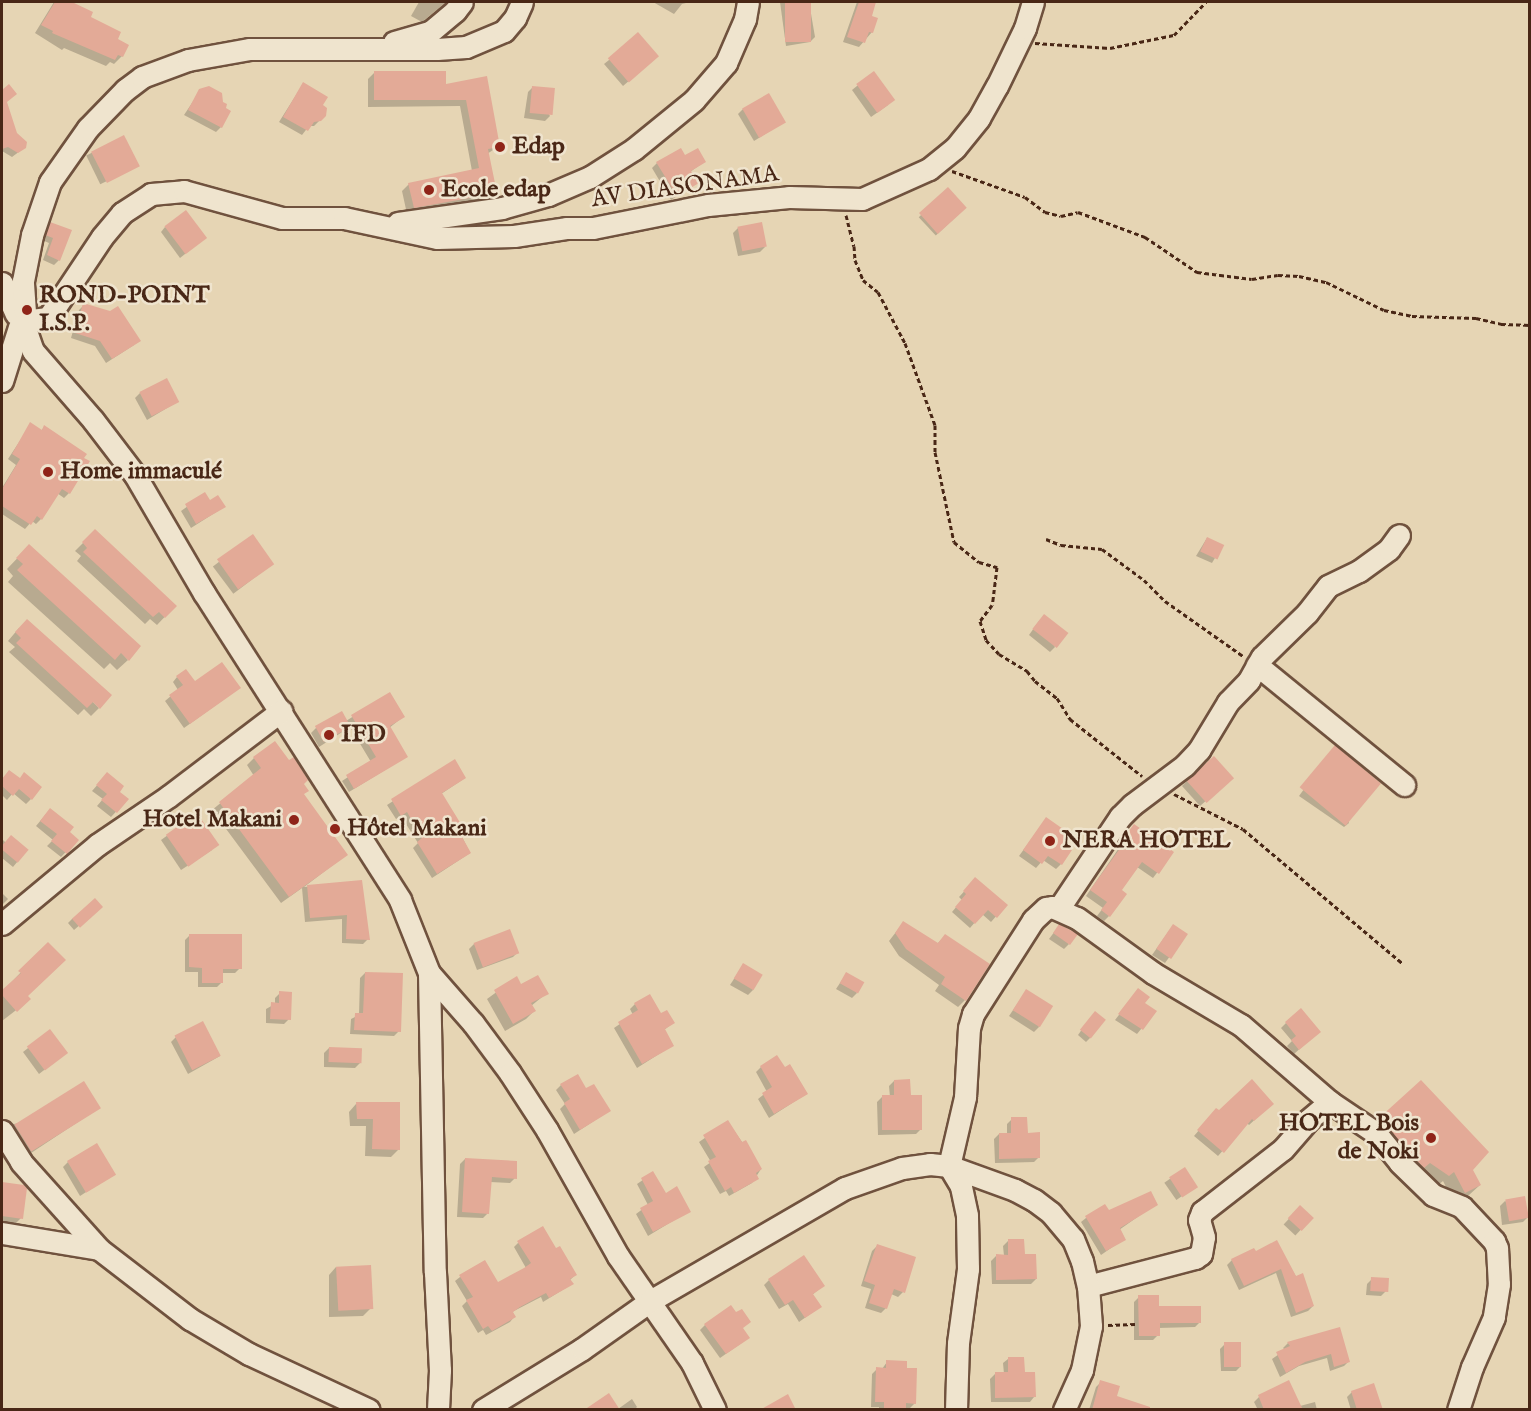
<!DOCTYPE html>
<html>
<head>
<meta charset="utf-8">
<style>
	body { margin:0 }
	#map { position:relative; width:1531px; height:1411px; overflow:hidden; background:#e6d5b4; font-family:"IM FELL English",serif }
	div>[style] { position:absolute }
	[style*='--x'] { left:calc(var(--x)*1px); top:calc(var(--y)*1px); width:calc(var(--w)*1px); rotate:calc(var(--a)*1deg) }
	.shadow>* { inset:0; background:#0003; transform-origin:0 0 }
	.building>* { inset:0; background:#e3aa97; transform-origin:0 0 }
	.path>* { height:3px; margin-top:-1.5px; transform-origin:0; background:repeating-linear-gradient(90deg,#492716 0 4.5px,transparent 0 7.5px) }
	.roads { filter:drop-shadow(2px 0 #70523e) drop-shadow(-2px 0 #70523e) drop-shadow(0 2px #70523e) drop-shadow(0 -2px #70523e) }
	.minor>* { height:21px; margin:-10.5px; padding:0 10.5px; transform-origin:10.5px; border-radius:10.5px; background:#efe4ce }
	.dots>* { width:16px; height:16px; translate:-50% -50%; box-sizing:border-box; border:3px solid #efe4ce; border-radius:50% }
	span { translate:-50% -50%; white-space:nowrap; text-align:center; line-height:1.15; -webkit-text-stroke:5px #efe4ce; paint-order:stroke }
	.poi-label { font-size:24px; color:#492716; font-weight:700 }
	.left { translate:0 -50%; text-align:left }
	.right { translate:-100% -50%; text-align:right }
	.street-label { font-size:24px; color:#492716 }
	.frame { position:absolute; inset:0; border:3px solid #492716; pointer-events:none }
</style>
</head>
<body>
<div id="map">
	<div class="shadow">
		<i style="clip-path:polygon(54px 2px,69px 2px,91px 13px,89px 17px,116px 39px,122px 56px,114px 64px,110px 62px,106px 66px,64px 48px,62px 50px,35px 33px)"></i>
		<i style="clip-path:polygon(419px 2px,446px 2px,422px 22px,411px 16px)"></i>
		<i style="clip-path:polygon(653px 2px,690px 2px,682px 4px,674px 14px)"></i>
		<i style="clip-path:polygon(780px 2px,809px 2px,815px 37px,810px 42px,786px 46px)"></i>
		<i style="clip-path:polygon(857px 2px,875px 2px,870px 17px,872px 32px,859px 47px,843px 42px)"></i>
		<i style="clip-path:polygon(609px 60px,652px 61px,623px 86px,604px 64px)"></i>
		<i style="clip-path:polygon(375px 72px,445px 86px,486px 78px,499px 146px,487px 154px,495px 192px,489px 199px,407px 214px,402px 191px,409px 184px,472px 171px,460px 106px,368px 107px,368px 79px)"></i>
		<i style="clip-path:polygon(873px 73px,888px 105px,871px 117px,852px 90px)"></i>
		<i style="clip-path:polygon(303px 84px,321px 105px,324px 116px,314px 126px,309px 126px,302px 135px,279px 122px)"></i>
		<i style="clip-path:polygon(9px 86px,6px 102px,16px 134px,24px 148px,12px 157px,2px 151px,2px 92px)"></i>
		<i style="clip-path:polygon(533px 87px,550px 116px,545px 121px,524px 118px,528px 92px)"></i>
		<i style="clip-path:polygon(200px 91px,221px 127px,216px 132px,184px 115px)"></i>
		<i style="clip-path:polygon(743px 109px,784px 122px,754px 141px,738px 114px)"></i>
		<i style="left:124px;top:137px;width:32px;height:42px;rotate:64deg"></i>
		<i style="clip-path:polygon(685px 157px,704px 162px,690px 172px,697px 183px,671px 200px,652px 168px,657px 163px)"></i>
		<i style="left:948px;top:190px;width:25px;height:40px;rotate:47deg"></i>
		<i style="clip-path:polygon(50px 224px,59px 260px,54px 265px,43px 260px,49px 243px,42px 240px)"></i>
		<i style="clip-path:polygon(165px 227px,200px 242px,180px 258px,161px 232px)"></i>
		<i style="clip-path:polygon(738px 228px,765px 247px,760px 252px,738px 256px,733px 233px)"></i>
		<i style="clip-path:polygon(84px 305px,134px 345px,106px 363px,95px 346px,71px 338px,79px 310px)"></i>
		<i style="clip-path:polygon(140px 393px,177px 402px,147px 420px,135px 398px)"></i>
		<i style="clip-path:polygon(31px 424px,41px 431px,44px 427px,69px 493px,64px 498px,57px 493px,41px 519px,36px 524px,32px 521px,25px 529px,2px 514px,2px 488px,16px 465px,8px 459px)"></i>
		<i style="clip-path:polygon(205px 494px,209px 502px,224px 507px,191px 528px,181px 511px)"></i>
		<i style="clip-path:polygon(95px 531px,175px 606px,157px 625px,150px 619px,145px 624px,77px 561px,81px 556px,75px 551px)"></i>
		<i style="left:252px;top:537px;width:34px;height:49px;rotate:53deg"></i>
		<i style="clip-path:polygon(1207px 538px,1222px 546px,1212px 563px,1196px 556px)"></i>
		<i style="clip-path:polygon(29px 546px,128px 660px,117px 670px,110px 663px,104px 669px,8px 582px,13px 576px,7px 569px)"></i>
		<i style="clip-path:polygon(1039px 621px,1055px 647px,1050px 652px,1029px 635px)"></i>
		<i style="clip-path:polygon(19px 628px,99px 708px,91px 716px,84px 709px,78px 715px,9px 652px,15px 647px,8px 641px)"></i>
		<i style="clip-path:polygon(177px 677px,195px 683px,234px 692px,184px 728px,165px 701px,178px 690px,173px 682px)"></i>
		<i style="clip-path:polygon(389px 694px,403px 717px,389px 728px,406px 757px,349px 792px,342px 781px,371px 762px,350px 727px,319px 747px,311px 733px,316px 728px,346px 721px)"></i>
		<i style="clip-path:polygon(1331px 752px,1349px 823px,1344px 827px,1299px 796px)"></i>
		<i style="clip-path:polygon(254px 758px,302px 784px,302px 795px,346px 855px,304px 887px,360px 882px,368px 939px,363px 944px,342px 943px,342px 919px,305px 922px,302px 888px,281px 903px,212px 810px,254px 776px,247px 765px)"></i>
		<i style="clip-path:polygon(455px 761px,465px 778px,441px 794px,470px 853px,432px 878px,413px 848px,418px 843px,401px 816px,396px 819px,387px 805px)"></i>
		<i style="clip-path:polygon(9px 772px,19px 780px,31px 799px,26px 804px,13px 793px,7px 800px,2px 795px,2px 780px)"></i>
		<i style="clip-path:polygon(107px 774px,117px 792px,127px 800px,111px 817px,97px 806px,103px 799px,92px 791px)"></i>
		<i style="clip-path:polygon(1232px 778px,1200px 806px,1182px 786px,1187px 781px)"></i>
		<i style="clip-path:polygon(46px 814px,77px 840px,61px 857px,47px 846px,53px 840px,36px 826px)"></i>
		<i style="clip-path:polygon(196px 815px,212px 850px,181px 870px,161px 840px)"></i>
		<i style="clip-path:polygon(1046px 819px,1064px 846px,1061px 864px,1056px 869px,1043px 860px,1036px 868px,1019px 856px)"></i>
		<i style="clip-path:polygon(1134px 826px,1172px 853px,1153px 878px,1137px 867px,1119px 890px,1109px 916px,1104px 921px,1097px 916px,1103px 908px,1086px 896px)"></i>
		<i style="clip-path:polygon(11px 837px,27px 850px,13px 867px,2px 858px,2px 839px,6px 843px)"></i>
		<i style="clip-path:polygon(971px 884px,1006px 905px,991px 922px,982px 914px,970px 928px,952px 912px,962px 900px,959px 897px)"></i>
		<i style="clip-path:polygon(2px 893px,8px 899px,2px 905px)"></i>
		<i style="clip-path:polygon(96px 911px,74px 930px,68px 923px,72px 919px)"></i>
		<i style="clip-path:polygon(903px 923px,937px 944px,945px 936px,965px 1000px,958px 1007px,935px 991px,939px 985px,899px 956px,889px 941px)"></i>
		<i style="clip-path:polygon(509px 931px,518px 952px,513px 957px,477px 970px,469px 949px,474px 944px)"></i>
		<i style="clip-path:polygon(1055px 931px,1069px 944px,1064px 949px,1049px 939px)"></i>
		<i style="clip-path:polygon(1169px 931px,1186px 934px,1165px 963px,1152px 955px)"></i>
		<i style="clip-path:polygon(190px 935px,240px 968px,235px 973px,222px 973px,222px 982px,217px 987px,198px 987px,198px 972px,185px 972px,185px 940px)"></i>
		<i style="clip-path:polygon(48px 944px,24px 1004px,2px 1021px,2px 992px)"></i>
		<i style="clip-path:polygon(743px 965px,753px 990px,748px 995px,730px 985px)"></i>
		<i style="clip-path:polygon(365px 973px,399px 1031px,394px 1036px,350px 1034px,351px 1019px,359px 1015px,360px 978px)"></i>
		<i style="clip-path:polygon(846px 974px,857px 993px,852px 998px,836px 989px)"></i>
		<i style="clip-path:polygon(516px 978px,520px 986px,547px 993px,531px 1006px,534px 1011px,526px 1019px,505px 1031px,487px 999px)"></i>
		<i style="clip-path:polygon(1026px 991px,1039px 1027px,1034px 1032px,1009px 1016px)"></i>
		<i style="clip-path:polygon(280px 993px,289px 1019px,284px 1024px,266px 1023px,266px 1009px,275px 1004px,275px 998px)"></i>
		<i style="clip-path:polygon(1136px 993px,1143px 1003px,1155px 1012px,1137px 1034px,1115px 1020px)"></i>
		<i style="clip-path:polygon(635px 1004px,673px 1023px,664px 1030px,673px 1045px,637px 1068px,614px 1028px,633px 1015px,630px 1009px)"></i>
		<i style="clip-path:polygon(1090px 1018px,1091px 1037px,1086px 1042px,1078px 1035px)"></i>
		<i style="clip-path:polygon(1286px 1023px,1314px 1036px,1294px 1054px,1287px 1046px,1292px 1041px,1281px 1028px)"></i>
		<i style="clip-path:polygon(50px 1031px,61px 1057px,39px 1074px,23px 1052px)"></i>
		<i style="clip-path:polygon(176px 1037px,220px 1056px,188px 1074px,171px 1042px)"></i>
		<i style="clip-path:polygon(329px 1048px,360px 1063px,355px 1068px,324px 1067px,324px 1053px)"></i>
		<i style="clip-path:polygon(761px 1067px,806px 1094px,769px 1118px,758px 1099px,767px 1092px,756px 1072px)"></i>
		<i style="clip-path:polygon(894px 1081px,909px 1096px,921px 1129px,916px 1134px,878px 1135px,877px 1102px,882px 1097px,890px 1097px,889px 1086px)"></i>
		<i style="clip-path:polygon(561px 1085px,586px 1090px,609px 1111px,574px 1134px,560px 1109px,565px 1104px,556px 1090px)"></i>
		<i style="clip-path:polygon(399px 1103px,399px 1149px,391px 1157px,365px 1156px,366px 1126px,350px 1126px,349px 1112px,356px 1104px)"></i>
		<i style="clip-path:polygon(1272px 1104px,1249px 1125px,1247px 1123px,1218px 1156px,1194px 1136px,1212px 1115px)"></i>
		<i style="clip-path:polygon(99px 1108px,25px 1157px,9px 1129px,14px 1124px)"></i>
		<i style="clip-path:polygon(1012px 1119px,1026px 1134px,1039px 1157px,1034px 1162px,995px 1163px,994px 1139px,999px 1134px,1007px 1134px,1007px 1124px)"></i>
		<i style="clip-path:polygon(1380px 1120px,1471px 1170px,1480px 1185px,1469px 1195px,1454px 1203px,1443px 1181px,1438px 1185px,1369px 1131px)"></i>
		<i style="clip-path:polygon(728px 1122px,761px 1169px,752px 1183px,729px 1196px,726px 1191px,720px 1194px,704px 1167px,711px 1162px,699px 1142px)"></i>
		<i style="clip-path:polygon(465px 1159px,515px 1178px,510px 1183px,490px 1182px,488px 1213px,483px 1218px,457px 1217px,460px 1164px)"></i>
		<i style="clip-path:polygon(68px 1162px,114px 1174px,80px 1196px,63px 1167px)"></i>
		<i style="left:1184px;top:1169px;width:21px;height:24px;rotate:55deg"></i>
		<i style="clip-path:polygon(653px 1173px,665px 1195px,689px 1211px,648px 1236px,636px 1214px,648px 1205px,637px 1184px)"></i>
		<i style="clip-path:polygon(2px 1183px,24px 1186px,21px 1218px,16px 1223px,2px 1221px)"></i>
		<i style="clip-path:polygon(1505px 1201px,1528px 1217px,1523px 1222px,1502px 1225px,1500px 1206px)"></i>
		<i style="clip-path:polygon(1156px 1204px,1119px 1230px,1124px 1239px,1101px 1255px,1081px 1222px,1086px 1218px,1108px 1212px)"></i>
		<i style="left:1300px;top:1207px;width:16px;height:24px;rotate:43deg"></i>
		<i style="clip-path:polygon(1008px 1241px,1023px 1256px,1036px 1279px,1031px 1284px,992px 1284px,991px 1261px,996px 1256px,1004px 1256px,1003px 1246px)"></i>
		<i style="clip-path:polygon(1276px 1242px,1313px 1306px,1308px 1311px,1291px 1317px,1276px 1273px,1239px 1290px,1227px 1265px,1232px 1260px,1255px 1253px)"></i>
		<i style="clip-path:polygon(518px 1243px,556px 1250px,575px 1275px,570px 1280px,572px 1284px,543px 1302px,541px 1297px,512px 1312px,514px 1317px,510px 1322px,486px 1335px,483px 1330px,478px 1333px,462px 1306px,467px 1301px,455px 1281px,460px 1277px,498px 1284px,526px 1268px,514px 1247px)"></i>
		<i style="clip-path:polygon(877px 1246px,903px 1292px,898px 1297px,891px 1294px,886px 1308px,881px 1313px,865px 1308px,871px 1289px,861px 1286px,872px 1251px)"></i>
		<i style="clip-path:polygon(336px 1267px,371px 1308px,363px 1316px,329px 1317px,329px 1275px)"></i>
		<i style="clip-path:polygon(1372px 1279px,1386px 1291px,1381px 1296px,1366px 1295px,1367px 1284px)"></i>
		<i style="clip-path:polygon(769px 1280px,823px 1286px,812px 1295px,820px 1307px,799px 1322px,788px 1304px,779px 1309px,764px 1285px)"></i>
		<i style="clip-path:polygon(1139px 1297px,1158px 1308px,1200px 1322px,1195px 1327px,1158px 1328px,1158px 1335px,1153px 1340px,1134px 1340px,1134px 1302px)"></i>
		<i style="clip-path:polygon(736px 1314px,742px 1329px,743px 1342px,720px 1358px,700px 1330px,705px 1325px)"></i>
		<i style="clip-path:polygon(1339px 1329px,1349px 1361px,1344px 1366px,1330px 1371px,1327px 1358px,1299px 1366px,1280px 1377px,1272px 1359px,1285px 1350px,1283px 1348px,1288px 1343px)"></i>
		<i style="clip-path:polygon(1225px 1344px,1241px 1366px,1236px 1371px,1221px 1371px,1220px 1349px)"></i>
		<i style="clip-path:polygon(1008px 1359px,1023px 1373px,1034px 1397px,1030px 1402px,991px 1402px,990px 1379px,995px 1374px,1004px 1374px,1003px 1363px)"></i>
		<i style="clip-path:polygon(887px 1362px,915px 1403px,910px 1408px,879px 1410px,879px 1407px,871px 1407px,872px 1374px,877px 1369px,882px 1369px)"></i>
		<i style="clip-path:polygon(1101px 1382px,1116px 1397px,1155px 1410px,1089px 1410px,1096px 1387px)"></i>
		<i style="clip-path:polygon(1288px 1382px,1300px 1406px,1315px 1402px,1317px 1410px,1258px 1410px,1254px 1402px,1259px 1397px)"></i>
		<i style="clip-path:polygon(1352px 1392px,1381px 1410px,1351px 1410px,1347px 1397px)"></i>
		<i style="clip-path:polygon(632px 1399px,637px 1407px,634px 1410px,587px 1410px,618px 1409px)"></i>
	</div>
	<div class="building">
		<i style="clip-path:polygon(55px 2px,72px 2px,93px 12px,91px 17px,121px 32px,118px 39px,129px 45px,123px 57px,118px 55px,115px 60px,52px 33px,53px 31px,41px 25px)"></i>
		<i style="left:785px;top:2px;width:26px;height:40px"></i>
		<i style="clip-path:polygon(859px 2px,876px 2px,872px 16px,878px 18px,873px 33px,869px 32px,865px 43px,847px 37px)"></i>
		<i style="left:638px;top:32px;width:32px;height:40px;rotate:49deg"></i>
		<i style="clip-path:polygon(374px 71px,446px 71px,446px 84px,487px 76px,500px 147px,488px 149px,497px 193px,414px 208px,408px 183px,479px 168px,466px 100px,374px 100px)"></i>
		<i style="left:874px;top:71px;width:36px;height:22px;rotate:54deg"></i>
		<i style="clip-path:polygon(303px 82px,328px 97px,323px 105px,327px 108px,326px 116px,321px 121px,314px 122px,308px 131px,283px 117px)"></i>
		<i style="clip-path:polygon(9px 84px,17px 94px,7px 102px,17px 133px,27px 142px,26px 148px,18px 153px,8px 147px,2px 149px,2px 90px)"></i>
		<i style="clip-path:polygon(209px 86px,222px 93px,223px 102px,227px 104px,226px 108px,231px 111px,222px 128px,188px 110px,199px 89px)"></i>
		<i style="left:532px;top:86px;width:23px;height:27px;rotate:5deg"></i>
		<i style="left:769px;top:93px;width:34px;height:31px;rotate:60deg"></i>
		<i style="left:124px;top:135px;width:35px;height:37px;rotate:63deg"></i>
		<i style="clip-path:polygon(681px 148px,685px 155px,698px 148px,706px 162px,691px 171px,699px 183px,677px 196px,656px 162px)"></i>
		<i style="left:948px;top:187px;width:28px;height:39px;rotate:48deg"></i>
		<i style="left:186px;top:210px;width:35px;height:27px;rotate:53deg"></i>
		<i style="clip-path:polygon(50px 222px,72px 230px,60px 261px,47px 255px,53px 238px,45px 235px)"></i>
		<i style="left:762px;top:222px;width:25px;height:25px;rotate:79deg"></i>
		<i style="clip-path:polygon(83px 303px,110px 311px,118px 306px,141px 341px,112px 359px,100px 341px,75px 333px)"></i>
		<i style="left:167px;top:378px;width:27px;height:31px;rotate:63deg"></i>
		<i style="clip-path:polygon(30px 422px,42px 430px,44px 425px,87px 454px,84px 458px,90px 461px,70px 494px,62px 489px,42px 520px,37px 516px,31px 525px,2px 506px,2px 489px,20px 459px,12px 454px)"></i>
		<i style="clip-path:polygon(205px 492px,210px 500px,218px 495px,226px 507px,196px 524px,185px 504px)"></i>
		<i style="clip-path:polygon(95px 529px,177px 606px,165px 618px,159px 612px,153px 617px,83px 552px,87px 548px,82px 542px)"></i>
		<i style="left:253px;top:534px;width:37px;height:44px;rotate:55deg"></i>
		<i style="left:1207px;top:537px;width:19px;height:16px;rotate:25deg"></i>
		<i style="clip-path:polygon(29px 544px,141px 646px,129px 661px,121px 653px,115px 660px,17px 570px,23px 564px,16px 558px)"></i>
		<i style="left:1044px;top:614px;width:31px;height:19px;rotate:38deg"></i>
		<i style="clip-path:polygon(27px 619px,112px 695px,100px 709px,93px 702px,87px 708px,16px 643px,21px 638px,15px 632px)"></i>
		<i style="clip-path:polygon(222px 662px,241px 688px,190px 724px,169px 695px,183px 685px,176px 676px,186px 669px,195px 681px)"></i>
		<i style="clip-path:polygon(390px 692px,405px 717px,390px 726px,408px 757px,354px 789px,346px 775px,376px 757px,351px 715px)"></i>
		<i style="left:342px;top:711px;width:18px;height:31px;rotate:61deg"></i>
		<i style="clip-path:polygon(275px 741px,289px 760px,294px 757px,308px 780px,304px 784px,309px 791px,304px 794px,348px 855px,289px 897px,219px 802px,261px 768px,253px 757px)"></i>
		<i style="left:1335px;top:745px;width:60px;height:55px;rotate:40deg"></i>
		<i style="left:1214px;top:756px;width:30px;height:37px;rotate:48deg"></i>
		<i style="clip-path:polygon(455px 759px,466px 778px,442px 793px,467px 834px,462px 837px,471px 853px,437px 874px,417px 842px,422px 838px,407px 812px,401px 816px,391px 799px)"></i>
		<i style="clip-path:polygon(9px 770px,20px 778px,24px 772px,42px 787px,32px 800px,19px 789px,13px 796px,2px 786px,2px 779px)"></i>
		<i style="clip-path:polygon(107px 772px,124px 786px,120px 792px,129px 799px,117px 813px,101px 800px,107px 794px,96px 785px)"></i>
		<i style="clip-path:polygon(50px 808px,74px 827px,70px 832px,79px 840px,67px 854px,51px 841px,57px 834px,40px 821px)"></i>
		<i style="left:197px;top:813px;width:39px;height:38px;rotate:55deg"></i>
		<i style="clip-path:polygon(1046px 817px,1073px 836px,1067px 846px,1072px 850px,1062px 865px,1048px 856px,1042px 864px,1023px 850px)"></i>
		<i style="clip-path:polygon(1134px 824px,1174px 852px,1159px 874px,1142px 862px,1122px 890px,1127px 894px,1110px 917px,1101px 910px,1107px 902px,1090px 890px,1121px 847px,1118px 846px)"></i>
		<i style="left:11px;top:835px;width:23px;height:17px;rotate:40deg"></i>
		<i style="clip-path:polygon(975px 877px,1008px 905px,997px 918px,988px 910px,975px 924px,955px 907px,966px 894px,963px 891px)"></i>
		<i style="clip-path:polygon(362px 880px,370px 940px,346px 939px,347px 915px,310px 918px,307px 885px)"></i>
		<i style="left:95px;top:898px;width:12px;height:31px;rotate:48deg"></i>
		<i style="clip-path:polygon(903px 921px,938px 943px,945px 934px,990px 964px,966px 1001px,941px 984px,945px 977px,906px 949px,895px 933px)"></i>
		<i style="clip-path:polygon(1059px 924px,1078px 934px,1070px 945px,1053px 933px)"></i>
		<i style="left:1173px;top:924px;width:18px;height:30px;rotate:34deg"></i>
		<i style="left:510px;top:929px;width:26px;height:39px;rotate:69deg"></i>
		<i style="clip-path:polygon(189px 934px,242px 934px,242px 969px,223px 969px,223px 983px,202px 983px,202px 968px,189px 967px)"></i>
		<i style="clip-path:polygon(48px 942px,66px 960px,28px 996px,31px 999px,17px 1012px,2px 995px,2px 990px,21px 973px,18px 971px)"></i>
		<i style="left:743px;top:963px;width:23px;height:18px;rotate:31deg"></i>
		<i style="clip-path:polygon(365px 972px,403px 973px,401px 1032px,354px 1030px,355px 1013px,363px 1013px)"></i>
		<i style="left:846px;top:972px;width:21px;height:13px;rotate:29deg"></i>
		<i style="clip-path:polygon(538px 975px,549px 994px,531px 1003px,536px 1011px,513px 1024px,494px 990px,517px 976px,521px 984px)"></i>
		<i style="clip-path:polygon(1138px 988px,1150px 997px,1145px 1003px,1157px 1011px,1143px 1030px,1118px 1014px)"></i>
		<i style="left:1026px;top:989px;width:32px;height:25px;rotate:32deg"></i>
		<i style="clip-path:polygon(279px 991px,292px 992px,291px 1020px,270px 1019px,271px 1002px,279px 1003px)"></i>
		<i style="clip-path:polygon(650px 994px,661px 1013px,667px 1010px,675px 1023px,665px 1029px,674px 1046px,642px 1064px,618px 1022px,638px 1010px,634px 1003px)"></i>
		<i style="clip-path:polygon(1301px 1008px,1321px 1032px,1299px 1050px,1291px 1040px,1296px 1036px,1285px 1022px)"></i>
		<i style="left:1095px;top:1011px;width:14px;height:24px;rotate:39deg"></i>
		<i style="left:203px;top:1021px;width:39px;height:32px;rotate:63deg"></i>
		<i style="left:50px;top:1029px;width:30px;height:29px;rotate:53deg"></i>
		<i style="left:329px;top:1047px;width:33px;height:15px;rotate:2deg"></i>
		<i style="clip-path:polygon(777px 1055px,785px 1067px,790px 1064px,808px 1094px,774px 1114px,762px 1093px,772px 1087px,760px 1066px)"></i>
		<i style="clip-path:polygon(578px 1074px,586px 1088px,594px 1084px,611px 1111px,580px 1130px,564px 1103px,570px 1099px,560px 1084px)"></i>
		<i style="clip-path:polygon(910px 1079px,911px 1095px,922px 1095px,922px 1130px,882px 1130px,882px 1095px,894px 1095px,894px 1080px)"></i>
		<i style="clip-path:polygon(1252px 1079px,1274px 1104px,1254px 1121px,1252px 1119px,1224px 1153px,1197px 1130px,1216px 1108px,1219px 1110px)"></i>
		<i style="clip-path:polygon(1421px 1080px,1489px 1152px,1473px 1170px,1481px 1185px,1465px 1193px,1454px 1172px,1449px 1176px,1430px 1163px,1424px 1168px,1378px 1119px)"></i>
		<i style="left:84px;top:1081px;width:32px;height:82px;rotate:58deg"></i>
		<i style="clip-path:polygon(356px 1102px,400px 1102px,400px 1150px,372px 1149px,373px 1119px,357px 1119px)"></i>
		<i style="clip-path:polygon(1011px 1117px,1027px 1117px,1028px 1133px,1040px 1132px,1040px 1158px,999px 1159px,999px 1133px,1011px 1133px)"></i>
		<i style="clip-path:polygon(728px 1120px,742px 1142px,746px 1140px,762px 1169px,756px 1173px,759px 1179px,734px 1193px,731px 1187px,725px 1191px,708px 1161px,716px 1157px,703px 1135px)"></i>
		<i style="left:97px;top:1143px;width:37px;height:35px;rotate:59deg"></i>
		<i style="clip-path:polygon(465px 1158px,517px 1161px,517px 1179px,492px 1177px,489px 1214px,462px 1212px)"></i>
		<i style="left:1185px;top:1167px;width:24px;height:19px;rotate:57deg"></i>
		<i style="clip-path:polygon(653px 1171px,666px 1193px,677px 1186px,691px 1212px,653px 1232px,640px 1208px,653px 1201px,641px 1178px)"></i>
		<i style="clip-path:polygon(2px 1182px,24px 1185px,27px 1188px,23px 1219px,2px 1216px)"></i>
		<i style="clip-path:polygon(1151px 1191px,1158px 1205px,1120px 1228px,1126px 1240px,1106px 1251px,1085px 1216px,1105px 1204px,1109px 1210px)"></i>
		<i style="left:1525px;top:1196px;width:22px;height:20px;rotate:80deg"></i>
		<i style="left:1300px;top:1205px;width:19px;height:18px;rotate:43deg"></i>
		<i style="clip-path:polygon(543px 1226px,556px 1248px,560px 1246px,577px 1275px,570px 1279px,574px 1284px,549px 1298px,546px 1293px,520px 1307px,513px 1312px,516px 1317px,492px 1331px,488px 1326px,483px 1329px,466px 1300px,473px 1297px,459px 1275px,485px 1260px,498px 1282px,524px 1268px,531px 1263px,517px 1241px)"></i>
		<i style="clip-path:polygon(1008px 1239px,1024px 1239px,1025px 1254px,1036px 1254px,1037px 1279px,996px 1280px,996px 1254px,1008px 1255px)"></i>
		<i style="clip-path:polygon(1277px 1240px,1296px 1276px,1303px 1273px,1314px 1306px,1296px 1313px,1281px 1269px,1244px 1286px,1231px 1259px,1254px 1248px,1256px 1251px)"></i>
		<i style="clip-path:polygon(877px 1244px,916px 1257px,905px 1293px,894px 1289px,887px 1309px,869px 1303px,875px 1285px,864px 1281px)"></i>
		<i style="clip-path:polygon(804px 1255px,825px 1286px,813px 1294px,822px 1307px,805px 1318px,793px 1300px,785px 1305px,768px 1279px)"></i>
		<i style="left:371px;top:1265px;width:44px;height:35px;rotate:87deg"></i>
		<i style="left:1371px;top:1277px;width:18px;height:14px;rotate:3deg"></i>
		<i style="clip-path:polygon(1138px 1295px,1159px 1295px,1159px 1306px,1201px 1306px,1201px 1323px,1160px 1323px,1160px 1336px,1139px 1336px)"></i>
		<i style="clip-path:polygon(731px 1305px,736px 1312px,742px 1309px,751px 1322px,743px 1328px,750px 1338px,726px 1354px,704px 1324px)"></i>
		<i style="clip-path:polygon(1340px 1327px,1350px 1362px,1334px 1367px,1331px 1354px,1305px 1362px,1286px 1373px,1276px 1352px,1290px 1346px,1287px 1342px)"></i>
		<i style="left:1224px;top:1342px;width:17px;height:25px"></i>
		<i style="clip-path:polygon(1008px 1357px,1024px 1357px,1025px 1372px,1035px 1372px,1036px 1397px,995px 1398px,995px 1372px,1008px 1372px)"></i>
		<i style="clip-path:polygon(886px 1360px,907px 1361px,907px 1368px,917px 1368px,916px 1404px,906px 1403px,906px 1410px,884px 1410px,884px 1402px,875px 1402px,876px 1367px,886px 1368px)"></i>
		<i style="clip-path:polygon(1100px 1380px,1120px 1386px,1117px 1396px,1150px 1407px,1150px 1410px,1092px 1410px)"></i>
		<i style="clip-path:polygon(1289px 1380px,1303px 1410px,1264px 1410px,1258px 1395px)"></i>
		<i style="clip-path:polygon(1374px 1383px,1383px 1410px,1357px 1410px,1351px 1391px)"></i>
		<i style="clip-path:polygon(609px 1393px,620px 1410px,584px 1410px)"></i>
		<i style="clip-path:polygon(788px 1394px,796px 1410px,760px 1410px)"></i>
	</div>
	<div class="path">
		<i style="--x:1035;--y:43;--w:75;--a:3.8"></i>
		<i style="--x:1110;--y:48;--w:65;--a:-11.5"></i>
		<i style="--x:1174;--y:35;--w:46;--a:-45.9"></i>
		<i style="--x:952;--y:171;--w:77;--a:19.6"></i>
		<i style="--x:1025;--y:197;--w:25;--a:37"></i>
		<i style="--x:1045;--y:212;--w:16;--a:14"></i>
		<i style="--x:1061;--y:216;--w:17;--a:-13"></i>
		<i style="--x:1078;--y:212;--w:72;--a:20.5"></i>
		<i style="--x:1145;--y:237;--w:63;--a:33.9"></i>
		<i style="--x:1197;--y:272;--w:55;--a:7.3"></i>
		<i style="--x:1252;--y:279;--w:26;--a:-9"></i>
		<i style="--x:1278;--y:275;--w:21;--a:3"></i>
		<i style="--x:1299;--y:276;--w:28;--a:13"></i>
		<i style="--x:1326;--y:282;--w:64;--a:25.8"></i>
		<i style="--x:1384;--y:310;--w:29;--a:12"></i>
		<i style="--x:1412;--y:316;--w:64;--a:1.8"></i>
		<i style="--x:1476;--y:318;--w:26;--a:13"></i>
		<i style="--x:1501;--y:324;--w:29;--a:2"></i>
		<i style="--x:846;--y:215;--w:32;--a:76"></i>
		<i style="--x:854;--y:246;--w:14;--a:86"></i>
		<i style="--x:855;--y:260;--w:22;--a:68"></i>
		<i style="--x:863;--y:280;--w:19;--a:39"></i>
		<i style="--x:878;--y:292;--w:58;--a:62.1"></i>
		<i style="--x:905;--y:343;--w:87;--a:69.9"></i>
		<i style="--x:935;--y:425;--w:27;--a:90"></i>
		<i style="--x:935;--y:452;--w:92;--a:78.1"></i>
		<i style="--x:954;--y:542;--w:32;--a:39"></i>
		<i style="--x:979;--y:562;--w:19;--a:16"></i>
		<i style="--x:997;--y:567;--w:38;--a:97"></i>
		<i style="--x:992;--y:605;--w:20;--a:127"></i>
		<i style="--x:980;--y:621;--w:20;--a:72"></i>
		<i style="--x:986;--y:640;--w:19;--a:47"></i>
		<i style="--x:999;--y:654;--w:33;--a:31"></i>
		<i style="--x:1027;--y:671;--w:13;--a:51"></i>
		<i style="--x:1035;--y:681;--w:28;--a:38"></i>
		<i style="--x:1057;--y:698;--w:25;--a:58"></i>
		<i style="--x:1070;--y:719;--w:92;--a:38.4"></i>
		<i style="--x:1046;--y:539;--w:16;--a:22"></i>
		<i style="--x:1061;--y:545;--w:41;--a:5.6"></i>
		<i style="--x:1102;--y:549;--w:52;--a:36.4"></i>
		<i style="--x:1144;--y:580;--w:30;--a:45"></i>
		<i style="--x:1165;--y:601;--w:95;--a:35.2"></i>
		<i style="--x:1174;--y:794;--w:77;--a:26.9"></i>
		<i style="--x:1243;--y:829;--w:208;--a:40.1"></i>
		<i style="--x:1108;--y:1325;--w:27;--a:-2"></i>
	</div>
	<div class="roads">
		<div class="minor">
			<i style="--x:394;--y:42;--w:37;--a:-16"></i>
			<i style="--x:430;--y:32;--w:33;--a:-40"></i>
			<i style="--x:455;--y:11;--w:11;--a:-52"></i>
			<i style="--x:398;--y:223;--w:105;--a:-8.2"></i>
			<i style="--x:502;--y:208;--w:48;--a:-15.8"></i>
			<i style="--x:548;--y:195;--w:46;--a:-23.2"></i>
			<i style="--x:590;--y:177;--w:52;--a:-32.5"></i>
			<i style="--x:634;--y:149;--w:77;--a:-39.2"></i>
			<i style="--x:694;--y:100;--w:49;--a:-49.1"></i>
			<i style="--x:726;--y:63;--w:48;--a:-66.6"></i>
			<i style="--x:745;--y:19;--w:17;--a:-80"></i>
			<i style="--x:2;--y:283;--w:34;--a:66"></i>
			<i style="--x:25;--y:312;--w:31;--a:-94"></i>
			<i style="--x:23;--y:281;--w:47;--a:-78.9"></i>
			<i style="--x:32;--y:235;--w:56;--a:-71.2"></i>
			<i style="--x:50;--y:182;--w:66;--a:-54.9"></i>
			<i style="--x:88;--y:128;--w:53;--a:-45.8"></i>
			<i style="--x:125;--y:90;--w:21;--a:-37"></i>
			<i style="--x:142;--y:77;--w:49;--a:-20.3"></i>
			<i style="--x:188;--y:60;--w:63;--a:-10.1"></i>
			<i style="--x:250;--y:49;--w:187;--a:0"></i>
			<i style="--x:437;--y:49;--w:29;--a:-4"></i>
			<i style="--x:466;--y:47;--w:41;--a:-22.8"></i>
			<i style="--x:504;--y:31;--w:17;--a:-50"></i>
			<i style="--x:515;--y:18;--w:17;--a:-66"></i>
			<i style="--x:31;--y:320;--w:17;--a:-7"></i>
			<i style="--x:48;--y:318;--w:97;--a:-56.3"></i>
			<i style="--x:102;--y:237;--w:31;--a:-50"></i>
			<i style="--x:122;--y:213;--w:35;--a:-33"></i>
			<i style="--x:151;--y:194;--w:33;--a:-5"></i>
			<i style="--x:184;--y:191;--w:102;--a:15.4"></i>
			<i style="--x:282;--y:218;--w:62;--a:0"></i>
			<i style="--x:344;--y:218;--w:95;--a:12.1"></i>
			<i style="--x:437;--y:238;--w:77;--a:-1.5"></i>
			<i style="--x:514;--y:236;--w:54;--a:-8.6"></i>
			<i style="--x:567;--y:228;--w:26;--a:0"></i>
			<i style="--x:593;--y:228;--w:117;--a:-11.3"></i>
			<i style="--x:708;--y:205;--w:81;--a:-5.6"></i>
			<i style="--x:789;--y:197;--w:73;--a:1.6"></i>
			<i style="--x:862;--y:199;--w:73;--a:-24.1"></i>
			<i style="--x:929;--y:169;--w:33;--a:-39"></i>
			<i style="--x:955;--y:148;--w:38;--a:-51"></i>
			<i style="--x:979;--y:118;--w:37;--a:-61"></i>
			<i style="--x:997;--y:86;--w:64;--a:-64.2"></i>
			<i style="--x:1025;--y:28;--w:27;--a:-73"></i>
			<i style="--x:25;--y:328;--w:24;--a:71"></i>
			<i style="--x:33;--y:351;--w:91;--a:49"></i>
			<i style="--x:93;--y:420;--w:69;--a:52.6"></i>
			<i style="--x:135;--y:475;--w:137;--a:59.7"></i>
			<i style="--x:204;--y:593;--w:364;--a:57.4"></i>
			<i style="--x:400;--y:900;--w:79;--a:68.3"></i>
			<i style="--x:429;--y:973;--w:67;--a:48.7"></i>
			<i style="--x:473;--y:1023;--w:62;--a:53.5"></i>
			<i style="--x:510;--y:1073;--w:68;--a:57"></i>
			<i style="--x:547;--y:1130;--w:145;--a:60.6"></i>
			<i style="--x:618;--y:1256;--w:130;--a:55.3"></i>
			<i style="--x:692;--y:1363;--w:52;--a:63.9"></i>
			<i style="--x:2;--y:381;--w:57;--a:-72.5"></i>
			<i style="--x:1257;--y:665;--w:190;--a:39.2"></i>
			<i style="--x:1059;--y:908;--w:110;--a:-56.2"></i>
			<i style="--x:1120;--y:817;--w:17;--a:-45"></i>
			<i style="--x:1132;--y:805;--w:66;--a:-37"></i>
			<i style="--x:1185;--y:765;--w:21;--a:-47"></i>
			<i style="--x:1199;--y:750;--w:56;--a:-58.9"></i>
			<i style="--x:1228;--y:702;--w:30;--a:-46"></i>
			<i style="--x:1249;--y:680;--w:26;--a:-61"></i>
			<i style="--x:1262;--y:657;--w:63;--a:-44.4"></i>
			<i style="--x:1307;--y:613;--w:34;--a:-52"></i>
			<i style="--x:1328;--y:586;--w:34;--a:-26"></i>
			<i style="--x:1359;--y:571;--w:37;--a:-36"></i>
			<i style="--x:1389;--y:549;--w:17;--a:-54"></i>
			<i style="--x:2;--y:924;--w:124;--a:-39.7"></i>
			<i style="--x:97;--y:845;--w:87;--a:-34.2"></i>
			<i style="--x:169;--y:796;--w:141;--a:-37.2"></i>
			<i style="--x:429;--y:973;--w:299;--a:88.9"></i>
			<i style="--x:435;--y:1272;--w:98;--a:87.1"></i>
			<i style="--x:440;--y:1370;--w:40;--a:92.9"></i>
			<i style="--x:2;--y:1131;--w:36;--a:58"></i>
			<i style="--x:21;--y:1162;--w:117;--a:48.1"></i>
			<i style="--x:2;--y:1233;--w:98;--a:9.4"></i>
			<i style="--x:99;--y:1249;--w:115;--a:37.6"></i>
			<i style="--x:190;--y:1319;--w:69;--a:30.7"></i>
			<i style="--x:249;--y:1354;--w:132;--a:25"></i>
			<i style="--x:1088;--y:1286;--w:111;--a:-14.7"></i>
			<i style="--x:1195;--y:1258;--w:7;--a:-34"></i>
			<i style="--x:1201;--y:1254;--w:17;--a:-80"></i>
			<i style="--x:1204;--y:1237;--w:18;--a:-106"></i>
			<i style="--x:1199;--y:1220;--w:9;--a:-69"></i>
			<i style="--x:1202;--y:1212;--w:103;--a:-37.9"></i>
			<i style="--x:1283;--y:1149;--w:37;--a:-49"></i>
			<i style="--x:1307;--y:1121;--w:30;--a:-40"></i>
			<i style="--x:483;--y:1410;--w:116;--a:-31.6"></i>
			<i style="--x:582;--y:1349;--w:83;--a:-35.2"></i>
			<i style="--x:650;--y:1301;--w:225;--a:-30.1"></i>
			<i style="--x:845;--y:1188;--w:60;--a:-19.3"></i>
			<i style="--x:902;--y:1168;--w:28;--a:-8"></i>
			<i style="--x:930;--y:1164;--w:19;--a:6"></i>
			<i style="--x:949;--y:1166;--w:70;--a:20"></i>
			<i style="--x:1015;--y:1190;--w:21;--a:28"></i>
			<i style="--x:1034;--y:1200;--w:21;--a:37"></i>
			<i style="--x:1051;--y:1213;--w:34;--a:50"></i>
			<i style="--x:1073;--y:1239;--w:24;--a:68"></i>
			<i style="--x:1082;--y:1261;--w:26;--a:77"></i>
			<i style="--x:1088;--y:1286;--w:40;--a:85.7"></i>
			<i style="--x:1091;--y:1326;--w:45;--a:101.6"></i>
			<i style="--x:1082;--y:1370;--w:44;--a:114.2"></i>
			<i style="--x:956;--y:1410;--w:67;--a:-88.3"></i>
			<i style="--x:958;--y:1343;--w:75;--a:-82.3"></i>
			<i style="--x:968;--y:1269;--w:54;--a:-91.1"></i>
			<i style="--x:967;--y:1215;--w:30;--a:-102"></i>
			<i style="--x:961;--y:1186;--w:23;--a:-121"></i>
			<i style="--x:949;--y:1166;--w:71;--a:-76.9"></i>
			<i style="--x:965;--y:1097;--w:69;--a:-86.7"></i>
			<i style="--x:969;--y:1028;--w:15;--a:-74"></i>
			<i style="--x:973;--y:1014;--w:112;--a:-57.4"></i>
			<i style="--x:1033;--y:920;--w:18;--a:-43"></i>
			<i style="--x:1046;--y:908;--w:6;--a:-9"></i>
			<i style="--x:1052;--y:907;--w:27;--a:24"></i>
			<i style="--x:1077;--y:918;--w:94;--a:35.9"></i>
			<i style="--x:1153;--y:973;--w:102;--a:30.6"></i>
			<i style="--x:1241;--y:1025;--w:118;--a:40.9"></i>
			<i style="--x:1330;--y:1102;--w:55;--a:34"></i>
			<i style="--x:1376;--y:1133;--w:38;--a:51"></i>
			<i style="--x:1400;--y:1163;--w:46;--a:44.1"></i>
			<i style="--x:1433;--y:1195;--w:31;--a:22"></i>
			<i style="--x:1462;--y:1207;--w:47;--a:46.7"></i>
			<i style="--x:1494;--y:1241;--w:8;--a:67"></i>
			<i style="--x:1497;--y:1248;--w:36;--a:87"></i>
			<i style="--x:1499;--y:1284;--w:33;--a:99"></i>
			<i style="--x:1494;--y:1317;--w:55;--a:113.7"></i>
			<i style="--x:1472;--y:1367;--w:45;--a:108"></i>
		</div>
	</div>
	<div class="dots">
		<i style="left:500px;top:147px;background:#8f2418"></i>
		<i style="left:429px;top:190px;background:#8f2418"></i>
		<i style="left:27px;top:310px;background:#8f2418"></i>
		<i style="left:48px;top:472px;background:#8f2418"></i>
		<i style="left:329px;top:735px;background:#8f2418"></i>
		<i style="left:294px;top:820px;background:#8f2418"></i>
		<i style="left:335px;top:829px;background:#8f2418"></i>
		<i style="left:1050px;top:841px;background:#8f2418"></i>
		<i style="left:1431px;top:1138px;background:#8f2418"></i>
	</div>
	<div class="poi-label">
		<span class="left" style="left:512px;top:147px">Edap</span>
		<span class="left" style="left:441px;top:190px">Ecole edap</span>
		<span class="left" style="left:39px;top:310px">ROND-POINT<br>I.S.P.</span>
		<span class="left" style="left:60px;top:472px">Home immaculé</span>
		<span class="left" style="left:341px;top:735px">IFD</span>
		<span class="right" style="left:282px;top:820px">Hotel Makani</span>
		<span class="left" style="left:347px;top:829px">Hôtel Makani</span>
		<span class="left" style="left:1062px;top:841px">NERA HOTEL</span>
		<span class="right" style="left:1419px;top:1138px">HOTEL Bois<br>de Noki</span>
	</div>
	<div class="street-label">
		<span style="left:685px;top:187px;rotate:-8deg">AV DIASONAMA</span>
	</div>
	<div class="frame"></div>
</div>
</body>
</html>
